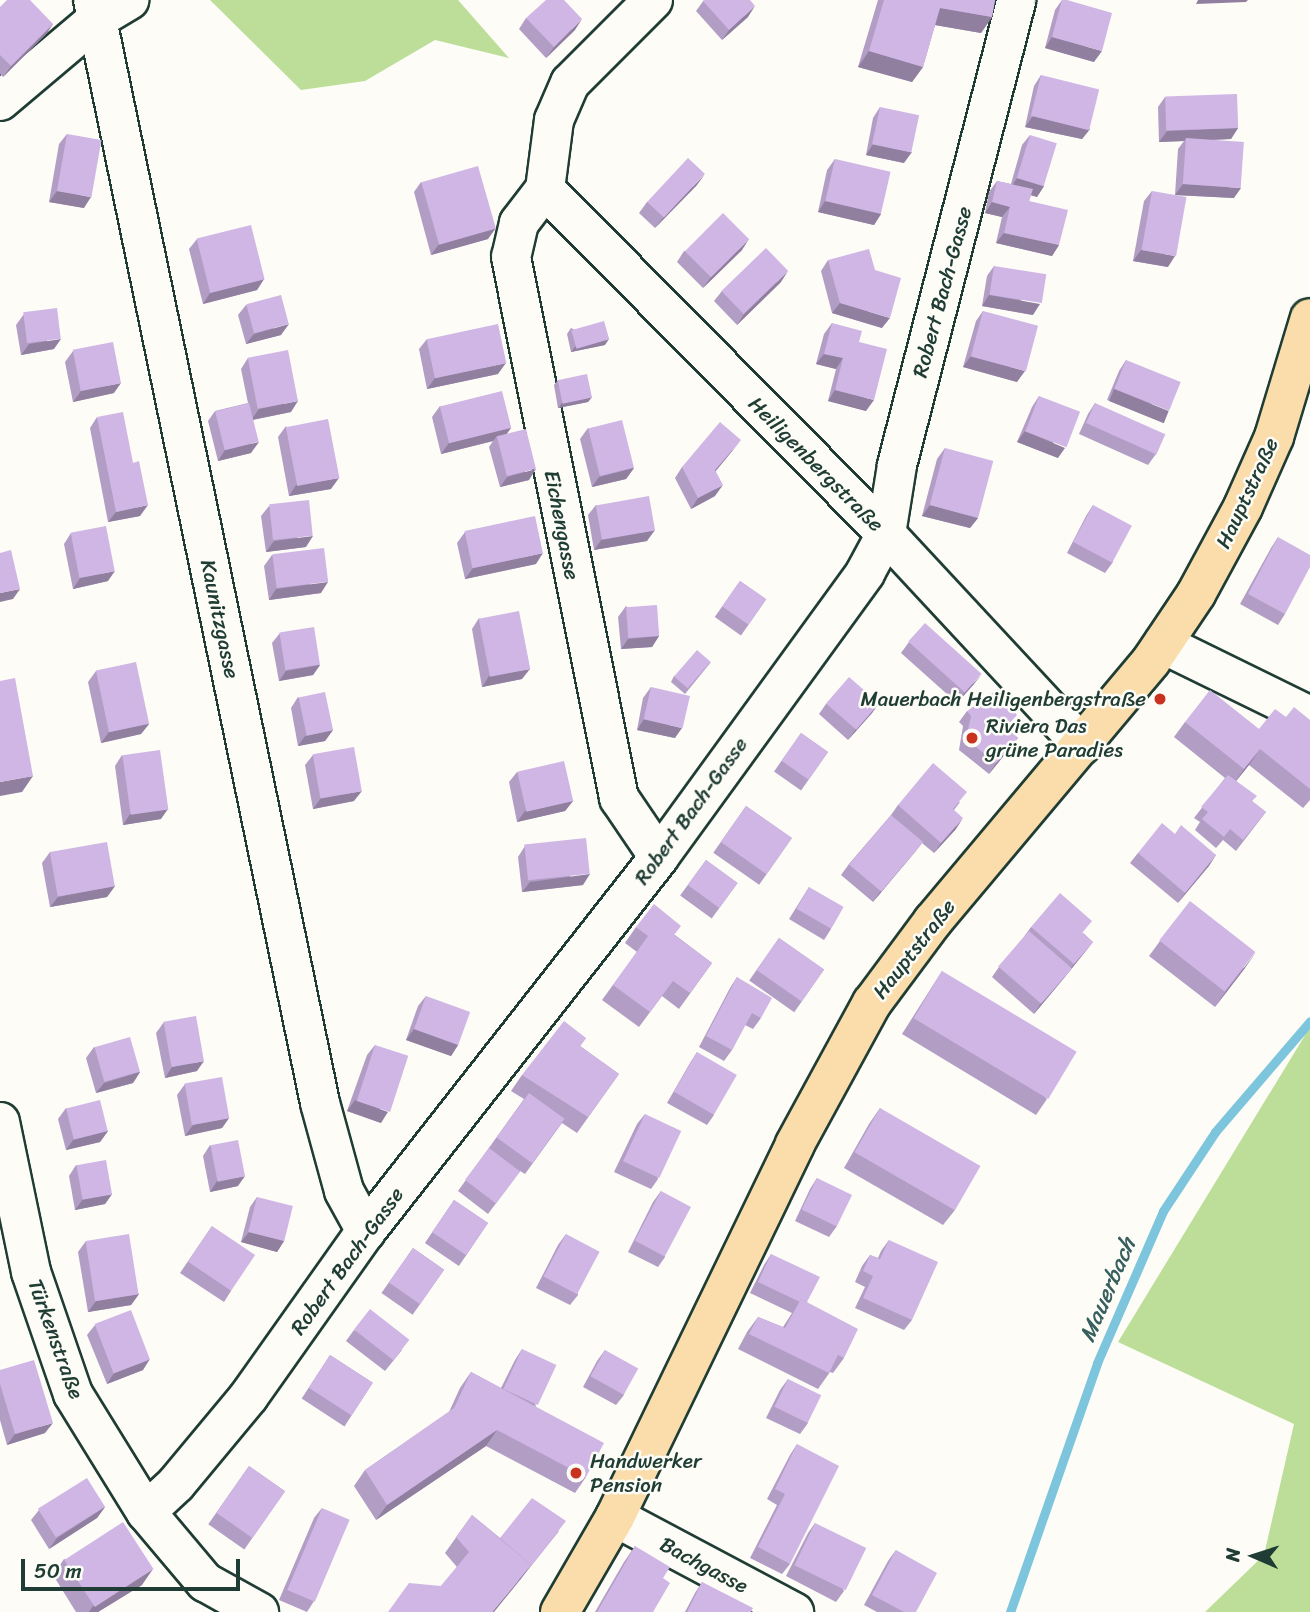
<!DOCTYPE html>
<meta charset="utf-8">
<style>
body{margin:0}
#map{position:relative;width:1310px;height:1612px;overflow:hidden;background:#fdfcf7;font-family:Sriracha,sans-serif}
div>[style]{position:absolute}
.green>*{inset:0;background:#bdde98}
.stream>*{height:9px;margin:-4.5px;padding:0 4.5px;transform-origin:4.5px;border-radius:4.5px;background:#7cc5dd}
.roads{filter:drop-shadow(2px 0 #1f3d34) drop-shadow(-2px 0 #1f3d34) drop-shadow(0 2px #1f3d34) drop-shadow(0 -2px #1f3d34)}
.minor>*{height:38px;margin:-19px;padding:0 19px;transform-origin:19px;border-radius:19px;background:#fdfcf7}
.major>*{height:38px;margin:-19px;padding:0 19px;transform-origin:19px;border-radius:19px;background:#faddab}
.wall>*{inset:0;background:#b29dc5;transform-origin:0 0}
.shaded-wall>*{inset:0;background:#917fa0;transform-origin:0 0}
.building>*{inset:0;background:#cfb6e5;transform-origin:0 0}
.dots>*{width:19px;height:19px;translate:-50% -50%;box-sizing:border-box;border:4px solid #fdfcf7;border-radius:50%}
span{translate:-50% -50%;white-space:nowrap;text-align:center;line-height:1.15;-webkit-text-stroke:5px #fdfcf7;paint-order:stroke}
.street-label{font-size:21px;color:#1f3d34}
.poi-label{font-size:21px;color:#1f3d34}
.right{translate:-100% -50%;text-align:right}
.left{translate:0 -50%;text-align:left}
.water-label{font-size:23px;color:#365f5e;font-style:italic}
.north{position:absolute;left:1219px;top:1521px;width:70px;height:70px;-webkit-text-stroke:5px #fdfcf7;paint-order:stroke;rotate:273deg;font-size:19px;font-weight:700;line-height:28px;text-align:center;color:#1f3d34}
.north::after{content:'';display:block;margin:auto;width:24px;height:32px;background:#1f3d34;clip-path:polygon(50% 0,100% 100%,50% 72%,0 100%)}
.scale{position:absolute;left:21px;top:1559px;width:219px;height:32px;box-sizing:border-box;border:4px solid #1f3d34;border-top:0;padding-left:9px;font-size:21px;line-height:24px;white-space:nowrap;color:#1f3d34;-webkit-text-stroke:5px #fdfcf7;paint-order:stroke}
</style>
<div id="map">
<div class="green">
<div style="clip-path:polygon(210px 0,458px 0,509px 58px,435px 40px,365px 81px,301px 90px)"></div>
<div style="clip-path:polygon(1310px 1027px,1310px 1612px,1205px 1612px,1264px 1555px,1294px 1424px,1118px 1342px)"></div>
</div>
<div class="stream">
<div style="left:1010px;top:1612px;width:264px;rotate:-70.7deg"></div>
<div style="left:1097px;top:1363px;width:166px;rotate:-66.5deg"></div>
<div style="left:1163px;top:1211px;width:95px;rotate:-56.6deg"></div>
<div style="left:1215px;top:1132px;width:146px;rotate:-49.4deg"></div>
</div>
<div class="roads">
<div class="minor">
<div style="left:93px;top:0;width:1126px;rotate:78.37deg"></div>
<div style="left:320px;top:1103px;width:91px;rotate:74.7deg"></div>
<div style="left:344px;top:1191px;width:46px;rotate:61.2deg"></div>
<div style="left:653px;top:0;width:117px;rotate:135deg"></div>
<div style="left:570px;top:83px;width:40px;rotate:113.4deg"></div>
<div style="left:554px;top:120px;width:70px;rotate:97.4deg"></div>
<div style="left:545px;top:189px;width:43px;rotate:127.4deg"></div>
<div style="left:519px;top:223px;width:35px;rotate:103deg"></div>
<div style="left:511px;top:257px;width:552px;rotate:78.71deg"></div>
<div style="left:619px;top:798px;width:71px;rotate:55.9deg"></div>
<div style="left:0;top:101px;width:126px;rotate:-40.2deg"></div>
<div style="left:96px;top:20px;width:39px;rotate:-31deg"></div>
<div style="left:545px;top:189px;width:485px;rotate:45.3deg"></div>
<div style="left:886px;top:534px;width:288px;rotate:47.1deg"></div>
<div style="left:1163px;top:644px;width:164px;rotate:26.1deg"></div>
<div style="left:0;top:1122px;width:153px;rotate:78.3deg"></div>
<div style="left:31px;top:1272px;width:129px;rotate:71deg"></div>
<div style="left:73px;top:1394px;width:139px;rotate:58.3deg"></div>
<div style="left:146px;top:1512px;width:92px;rotate:49.9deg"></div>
<div style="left:205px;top:1582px;width:62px;rotate:29.1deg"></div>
<div style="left:146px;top:1512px;width:41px;rotate:-43deg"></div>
<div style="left:176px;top:1484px;width:114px;rotate:-50.3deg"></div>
<div style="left:249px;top:1396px;width:202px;rotate:-54.7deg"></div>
<div style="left:366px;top:1231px;width:475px;rotate:-51.9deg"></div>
<div style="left:659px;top:857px;width:351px;rotate:-54deg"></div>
<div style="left:865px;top:573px;width:44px;rotate:-61.7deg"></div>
<div style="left:886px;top:534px;width:70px;rotate:-80.9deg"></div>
<div style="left:897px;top:465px;width:480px;rotate:-75.6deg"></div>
<div style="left:615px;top:1517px;width:203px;rotate:28deg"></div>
</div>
<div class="major">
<div style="left:560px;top:1612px;width:110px;rotate:-59.9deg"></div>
<div style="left:615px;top:1517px;width:414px;rotate:-64.2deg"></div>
<div style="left:795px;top:1144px;width:161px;rotate:-61.4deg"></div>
<div style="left:872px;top:1003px;width:102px;rotate:-53.4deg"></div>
<div style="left:933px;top:921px;width:339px;rotate:-50deg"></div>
<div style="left:1151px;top:661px;width:81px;rotate:-56.1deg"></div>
<div style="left:1196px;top:594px;width:99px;rotate:-61.6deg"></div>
<div style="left:1243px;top:507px;width:77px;rotate:-66.1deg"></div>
<div style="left:1274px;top:437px;width:124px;rotate:-73.2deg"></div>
</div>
</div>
<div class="wall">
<div style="clip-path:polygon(704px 0,748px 17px,722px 40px,696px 11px)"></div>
<div style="clip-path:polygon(878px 0,995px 0,992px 17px,981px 33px,935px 25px,923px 67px,912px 82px,858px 67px)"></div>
<div style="clip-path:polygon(1062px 0,1094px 62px,1045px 48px,1055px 10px)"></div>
<div style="clip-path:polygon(0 7px,53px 24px,46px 34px,3px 77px,0 74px)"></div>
<div style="clip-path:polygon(526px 18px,575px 30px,546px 58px,519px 29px)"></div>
<div style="clip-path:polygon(1041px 75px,1090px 129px,1082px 139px,1025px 127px,1034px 86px)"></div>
<div style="clip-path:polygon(1165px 97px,1238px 128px,1231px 139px,1207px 140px,1234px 198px,1175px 195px,1178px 149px,1184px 141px,1159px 142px,1158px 107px)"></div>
<div style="clip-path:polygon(880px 107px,904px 163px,866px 155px,873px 118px)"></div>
<div style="clip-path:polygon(67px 134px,84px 208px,49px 202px,59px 144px)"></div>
<div style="clip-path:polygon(1030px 135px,1044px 186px,1037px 197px,1031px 195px,1029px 201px,1059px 245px,1052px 256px,996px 243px,1002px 217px,985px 213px,989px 192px,997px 181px,1011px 184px,1022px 145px)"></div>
<div style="clip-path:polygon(835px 159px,881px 214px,874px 225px,818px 212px,827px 170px)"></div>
<div style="clip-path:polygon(421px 182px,488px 239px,431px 255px,414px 192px)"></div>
<div style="clip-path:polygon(697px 185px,655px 228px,639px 213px,647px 202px)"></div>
<div style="clip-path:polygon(1152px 191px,1168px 267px,1133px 261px,1144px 201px)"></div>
<div style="clip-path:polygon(197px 239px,264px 279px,257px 290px,203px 304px,189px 249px)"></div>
<div style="clip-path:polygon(742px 250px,703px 288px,677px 262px,684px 251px)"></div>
<div style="clip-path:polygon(828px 260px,882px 328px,832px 313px,821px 271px)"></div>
<div style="clip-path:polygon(994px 266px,1033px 315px,982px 306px,987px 276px)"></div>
<div style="clip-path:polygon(781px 282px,737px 325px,714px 301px,722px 291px)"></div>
<div style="clip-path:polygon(246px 305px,281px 335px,246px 344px,238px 315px)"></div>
<div style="clip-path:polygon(983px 311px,1017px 382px,963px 367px,976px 321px)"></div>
<div style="clip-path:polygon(24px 314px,54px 349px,21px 355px,16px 325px)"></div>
<div style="clip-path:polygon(832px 323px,859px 342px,866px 411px,828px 401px,836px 369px,816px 364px,824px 334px)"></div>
<div style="clip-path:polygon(571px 328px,605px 345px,571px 352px,567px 334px)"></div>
<div style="clip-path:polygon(427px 339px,498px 374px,427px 389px,419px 349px)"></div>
<div style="clip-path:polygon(73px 351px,114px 393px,73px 402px,65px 362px)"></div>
<div style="clip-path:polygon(248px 358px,291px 412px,253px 420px,251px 453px,218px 461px,208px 421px,215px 411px,248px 403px,241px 369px)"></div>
<div style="clip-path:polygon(1126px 360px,1162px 422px,1107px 400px,1119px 371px)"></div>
<div style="clip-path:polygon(558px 380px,592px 397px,588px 402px,558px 408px,554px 385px)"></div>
<div style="clip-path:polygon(1039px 396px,1058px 458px,1017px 442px,1032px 407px)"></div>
<div style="clip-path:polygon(1095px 403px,1156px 454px,1148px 465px,1079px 434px,1088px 414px)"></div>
<div style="clip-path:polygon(440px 406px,511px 428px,507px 433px,529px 480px,500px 487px,489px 447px,493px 441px,441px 454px,432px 417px)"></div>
<div style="clip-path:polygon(97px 417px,140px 516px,108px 522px,90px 428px)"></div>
<div style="clip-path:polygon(286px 426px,331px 489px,289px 496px,278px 437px)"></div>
<div style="clip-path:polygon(588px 428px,634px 468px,626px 479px,592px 487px,580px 439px)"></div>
<div style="clip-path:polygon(945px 448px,978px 518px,970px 528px,922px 516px,937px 459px)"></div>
<div style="clip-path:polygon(733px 450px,716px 471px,715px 496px,691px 509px,675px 478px,682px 467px)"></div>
<div style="clip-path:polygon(596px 505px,647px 541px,594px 550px,588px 515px)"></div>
<div style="clip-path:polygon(1093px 505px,1113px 562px,1105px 573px,1067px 553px,1086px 516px)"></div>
<div style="clip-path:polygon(269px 506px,306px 547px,266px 552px,261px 516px)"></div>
<div style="clip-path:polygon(465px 532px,536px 564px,465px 579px,457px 543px)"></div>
<div style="clip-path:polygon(71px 533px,108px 581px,73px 589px,64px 544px)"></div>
<div style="clip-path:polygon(1278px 537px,1285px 614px,1278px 625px,1240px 604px,1271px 548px)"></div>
<div style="clip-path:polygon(272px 555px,321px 593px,269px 600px,264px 566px)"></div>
<div style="left:740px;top:581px;width:32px;height:44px;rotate:35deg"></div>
<div style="clip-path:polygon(626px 606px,659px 636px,652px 647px,621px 649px,618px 617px)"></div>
<div style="clip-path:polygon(479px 618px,522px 679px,482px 687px,472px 629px)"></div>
<div style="clip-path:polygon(280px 633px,320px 665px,313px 675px,279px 681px,272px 643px)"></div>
<div style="clip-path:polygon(909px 642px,974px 684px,957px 703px,901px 653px)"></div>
<div style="clip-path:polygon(711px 662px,685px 694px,671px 682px,674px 676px)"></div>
<div style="clip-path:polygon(96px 671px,149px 724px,141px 734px,101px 743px,88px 682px)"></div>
<div style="clip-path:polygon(651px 687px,675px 738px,637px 730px,643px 698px)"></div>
<div style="clip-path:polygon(298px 697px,333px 730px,325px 741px,298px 746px,291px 708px)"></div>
<div style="clip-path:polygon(879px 703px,872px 713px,848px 740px,819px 714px,826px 704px)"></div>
<div style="clip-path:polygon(967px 711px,1007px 728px,1018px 738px,1010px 748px,989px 774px,959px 750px,963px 726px,959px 722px)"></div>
<div style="clip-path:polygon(1286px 717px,1310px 720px,1310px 800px,1303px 808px,1249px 765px,1236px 781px,1253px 802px,1266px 812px,1236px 851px,1223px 840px,1216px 848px,1195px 830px,1200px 822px,1194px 818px,1225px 778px,1174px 737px,1185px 722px,1259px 729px)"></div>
<div style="left:801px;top:733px;width:33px;height:47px;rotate:35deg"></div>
<div style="clip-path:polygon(122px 755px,161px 819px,123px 825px,115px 766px)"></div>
<div style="clip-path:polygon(313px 755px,354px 801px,313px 809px,305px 765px)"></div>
<div style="clip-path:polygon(517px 772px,573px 801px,565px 811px,517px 822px,509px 782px)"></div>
<div style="clip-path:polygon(960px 802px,954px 810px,956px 829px,934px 853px,922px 843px,873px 902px,841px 875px,849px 864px,891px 815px,898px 805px)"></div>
<div style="left:746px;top:806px;width:56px;height:57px;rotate:35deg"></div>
<div style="clip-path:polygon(1175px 834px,1216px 855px,1178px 903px,1130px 863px,1138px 853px)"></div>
<div style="clip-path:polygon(525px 846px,583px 885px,522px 892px,518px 857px)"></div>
<div style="clip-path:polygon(50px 852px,115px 886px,107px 897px,50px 907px,42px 863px)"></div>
<div style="left:706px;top:860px;width:39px;height:44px;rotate:36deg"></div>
<div style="clip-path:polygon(809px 887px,831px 929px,824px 940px,789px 919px)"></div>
<div style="clip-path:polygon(636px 927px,675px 935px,712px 963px,679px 1009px,662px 996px,639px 1027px,602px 1000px,637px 952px,625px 943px)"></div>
<div style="clip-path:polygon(1031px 927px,1083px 933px,1093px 942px,1064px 978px,1034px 1014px,992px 977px,999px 967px,1023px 938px)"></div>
<div style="left:779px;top:938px;width:55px;height:52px;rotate:35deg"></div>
<div style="clip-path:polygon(1160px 941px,1245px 968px,1215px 1007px,1149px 956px)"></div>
<div style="clip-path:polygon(942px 971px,1047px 1099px,1036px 1115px,902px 1034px)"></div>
<div style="clip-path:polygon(737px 977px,761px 1018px,753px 1029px,745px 1025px,732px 1050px,724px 1061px,699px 1047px,730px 988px)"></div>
<div style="clip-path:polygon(426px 996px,458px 1045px,451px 1056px,406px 1040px,418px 1006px)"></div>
<div style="clip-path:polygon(164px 1022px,197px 1071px,165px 1078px,156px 1033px)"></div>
<div style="clip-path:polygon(586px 1038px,580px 1046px,619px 1074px,577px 1133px,562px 1123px,525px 1174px,520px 1171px,488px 1214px,458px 1191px,524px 1099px,511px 1091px,522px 1075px)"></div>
<div style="clip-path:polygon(375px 1045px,381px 1123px,347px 1111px,367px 1055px)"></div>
<div style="clip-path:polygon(94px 1047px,140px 1072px,133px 1083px,96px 1093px,86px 1058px)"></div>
<div style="clip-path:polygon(697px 1052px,714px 1115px,707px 1125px,667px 1103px,690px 1063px)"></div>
<div style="clip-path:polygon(185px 1084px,229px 1118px,222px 1128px,185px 1136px,177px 1095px)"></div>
<div style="clip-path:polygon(66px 1108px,108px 1131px,100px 1142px,66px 1150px,58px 1119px)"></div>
<div style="clip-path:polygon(880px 1108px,955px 1210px,943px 1225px,844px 1168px,869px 1124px)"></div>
<div style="clip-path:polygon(645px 1114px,658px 1179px,651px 1189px,614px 1172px,637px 1124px)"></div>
<div style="clip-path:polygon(210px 1145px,238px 1186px,210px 1192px,203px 1156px)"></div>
<div style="clip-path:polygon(76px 1165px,112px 1194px,105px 1204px,75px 1210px,69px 1176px)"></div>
<div style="clip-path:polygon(817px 1178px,837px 1226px,829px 1237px,795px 1221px,810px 1189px)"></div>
<div style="clip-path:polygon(661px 1191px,665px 1257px,658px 1267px,628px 1252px,653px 1202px)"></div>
<div style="clip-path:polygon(257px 1197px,284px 1241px,277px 1252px,241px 1242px,250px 1207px)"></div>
<div style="left:454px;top:1200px;width:41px;height:52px;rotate:34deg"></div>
<div style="clip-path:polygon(212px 1226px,231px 1291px,224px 1302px,180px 1273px)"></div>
<div style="clip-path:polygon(566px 1234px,578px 1295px,570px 1305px,536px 1288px,558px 1245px)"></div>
<div style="clip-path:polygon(889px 1240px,912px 1320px,904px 1330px,855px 1308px,865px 1287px,855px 1282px,862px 1266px,870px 1255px,878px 1258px,881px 1251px)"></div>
<div style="clip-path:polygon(86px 1241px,139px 1294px,131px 1305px,88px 1312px,78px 1252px)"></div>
<div style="left:413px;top:1248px;width:38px;height:55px;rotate:35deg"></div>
<div style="clip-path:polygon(771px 1254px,807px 1302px,844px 1358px,833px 1373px,830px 1372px,818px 1389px,738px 1349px,747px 1332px,758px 1317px,783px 1327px,792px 1313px,750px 1293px,764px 1265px)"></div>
<div style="clip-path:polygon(95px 1325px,143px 1370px,107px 1384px,87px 1335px)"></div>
<div style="clip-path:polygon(354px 1330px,402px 1350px,385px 1371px,346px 1341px)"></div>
<div style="clip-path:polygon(522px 1349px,536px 1407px,586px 1477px,575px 1493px,486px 1446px,376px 1520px,354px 1486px,365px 1470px,449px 1412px,460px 1388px,471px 1372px,501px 1388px,515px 1360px)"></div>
<div style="clip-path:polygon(605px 1350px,624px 1395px,616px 1405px,583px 1387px,597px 1361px)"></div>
<div style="left:330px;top:1355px;width:51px;height:52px;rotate:33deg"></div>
<div style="clip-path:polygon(0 1370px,45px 1433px,7px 1445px,0 1420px)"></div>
<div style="clip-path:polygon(788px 1379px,808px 1423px,800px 1434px,766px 1418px,780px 1390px)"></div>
<div style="clip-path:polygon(797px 1444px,790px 1564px,782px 1574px,750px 1558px,777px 1505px,767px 1499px,790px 1455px)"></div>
<div style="left:249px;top:1466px;width:44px;height:71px;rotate:35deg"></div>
<div style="clip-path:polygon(105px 1507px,97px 1518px,49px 1549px,31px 1520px,39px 1510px)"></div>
<div style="clip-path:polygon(322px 1508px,314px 1601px,307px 1612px,279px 1600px,314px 1518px)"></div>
<div style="clip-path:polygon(472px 1515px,500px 1538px,559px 1531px,520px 1580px,441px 1586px,457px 1567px,445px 1553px)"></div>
<div style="clip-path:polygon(815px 1523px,844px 1591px,836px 1602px,786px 1576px,808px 1533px)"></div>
<div style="clip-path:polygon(635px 1546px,663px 1578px,653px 1612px,595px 1612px,624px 1562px)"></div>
<div style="clip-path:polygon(896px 1550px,916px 1612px,877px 1612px,864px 1605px,888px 1561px)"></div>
<div style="clip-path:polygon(64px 1559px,142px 1585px,98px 1612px,76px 1612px,53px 1575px)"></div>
<div style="clip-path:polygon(702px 1582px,751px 1612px,685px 1612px,695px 1593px)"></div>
</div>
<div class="shaded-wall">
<div style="clip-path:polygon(1198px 0,1248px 0,1246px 2px,1196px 4px)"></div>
<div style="clip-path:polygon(755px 6px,748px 17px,722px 40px,729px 30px)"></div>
<div style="clip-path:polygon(940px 8px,992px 17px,981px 33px,929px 24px)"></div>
<div style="clip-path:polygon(582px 19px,575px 30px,546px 58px,554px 47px)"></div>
<div style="clip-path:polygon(53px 24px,46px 34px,3px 77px,11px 66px)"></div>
<div style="clip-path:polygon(1052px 37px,1102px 51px,1094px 62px,1045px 48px)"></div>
<div style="clip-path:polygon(869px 51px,923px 67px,912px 82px,858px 67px)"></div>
<div style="clip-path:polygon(1033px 116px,1090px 129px,1082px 139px,1025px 127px)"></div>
<div style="clip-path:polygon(1238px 128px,1231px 139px,1186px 141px,1186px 138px,1184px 141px,1159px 142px,1167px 131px)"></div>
<div style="clip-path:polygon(873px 144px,912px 152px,904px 163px,866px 155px)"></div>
<div style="clip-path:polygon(705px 174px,697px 185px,655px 228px,663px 218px)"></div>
<div style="clip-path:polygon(1017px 178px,1044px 186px,1037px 197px,1010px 189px)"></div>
<div style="clip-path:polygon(1183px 184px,1241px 188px,1234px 198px,1175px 195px)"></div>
<div style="clip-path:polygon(57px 191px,91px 197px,84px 208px,49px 202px)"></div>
<div style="clip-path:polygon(825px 201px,881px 214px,874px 225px,818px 212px)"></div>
<div style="clip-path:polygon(992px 202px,1010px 207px,1002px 217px,985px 213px)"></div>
<div style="clip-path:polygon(496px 228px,488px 239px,431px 255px,439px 244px)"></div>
<div style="clip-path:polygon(1004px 233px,1059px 245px,1052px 256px,996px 243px)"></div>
<div style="clip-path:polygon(749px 239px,742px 250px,703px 288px,711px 277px)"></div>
<div style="clip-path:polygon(1141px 250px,1175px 256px,1168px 267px,1133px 261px)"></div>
<div style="clip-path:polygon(788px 271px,781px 282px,737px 325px,744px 314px)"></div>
<div style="clip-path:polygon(264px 279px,257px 290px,203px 304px,210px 293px)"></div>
<div style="clip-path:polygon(989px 295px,1040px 304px,1033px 315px,982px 306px)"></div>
<div style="clip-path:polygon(840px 303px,890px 318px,882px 328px,832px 313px)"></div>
<div style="clip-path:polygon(289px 324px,281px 335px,246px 344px,254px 334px)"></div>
<div style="clip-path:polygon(61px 339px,54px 349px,21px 355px,29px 344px)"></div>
<div style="clip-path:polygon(609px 339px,605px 345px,571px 352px,575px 347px)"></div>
<div style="clip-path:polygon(824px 354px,843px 358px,836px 369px,816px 364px)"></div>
<div style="clip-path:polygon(971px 356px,1025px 371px,1017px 382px,963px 367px)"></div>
<div style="clip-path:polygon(506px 363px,498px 374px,427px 389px,435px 378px)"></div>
<div style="clip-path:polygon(121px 383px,114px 393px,73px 402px,81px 391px)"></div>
<div style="left:1114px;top:389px;width:59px;height:13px;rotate:22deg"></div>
<div style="clip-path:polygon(835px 390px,874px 400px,866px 411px,828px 401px)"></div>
<div style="clip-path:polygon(592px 397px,588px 402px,558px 408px,562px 403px)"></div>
<div style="clip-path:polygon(298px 401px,291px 412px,251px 420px,259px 409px)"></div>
<div style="clip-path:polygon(511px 428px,503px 439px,497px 436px,493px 441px,441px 454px,449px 443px)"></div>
<div style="clip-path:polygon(1025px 431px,1065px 448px,1058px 458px,1017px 442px)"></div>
<div style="clip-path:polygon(741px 440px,733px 450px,707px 481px,715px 470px)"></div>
<div style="clip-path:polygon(259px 442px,251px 453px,218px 461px,225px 450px)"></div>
<div style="clip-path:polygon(634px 468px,626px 479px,592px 487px,599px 477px)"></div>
<div style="clip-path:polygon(536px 469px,529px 480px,500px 487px,507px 477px)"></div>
<div style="clip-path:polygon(339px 478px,331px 489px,289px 496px,296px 485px)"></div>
<div style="clip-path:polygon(723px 485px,715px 496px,691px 509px,698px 498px)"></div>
<div style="clip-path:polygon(148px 505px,140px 516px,108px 522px,116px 512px)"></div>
<div style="clip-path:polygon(930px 505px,978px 518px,970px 528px,922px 516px)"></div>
<div style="clip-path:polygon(655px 530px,647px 541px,594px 550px,602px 539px)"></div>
<div style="clip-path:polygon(313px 536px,306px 547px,266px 552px,274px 541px)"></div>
<div style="clip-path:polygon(543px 553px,536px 564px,465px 579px,473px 568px)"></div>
<div style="clip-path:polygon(115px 571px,108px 581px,73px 589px,80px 578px)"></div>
<div style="clip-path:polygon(328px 582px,321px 593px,269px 600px,276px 589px)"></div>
<div style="clip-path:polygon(20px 589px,13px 599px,0 602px,0 593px)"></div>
<div style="clip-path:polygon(659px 636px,652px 647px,621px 649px,628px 639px)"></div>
<div style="clip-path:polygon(320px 665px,313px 675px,279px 681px,286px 671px)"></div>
<div style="clip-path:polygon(530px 669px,522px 679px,482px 687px,489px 676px)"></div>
<div style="clip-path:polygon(982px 674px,974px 684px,957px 703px,965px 692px)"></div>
<div style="clip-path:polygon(879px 703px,872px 713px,848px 740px,856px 729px)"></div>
<div style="clip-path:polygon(644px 719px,682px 728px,675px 738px,637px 730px)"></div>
<div style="clip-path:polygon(149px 724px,141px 734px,101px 743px,109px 732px)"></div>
<div style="clip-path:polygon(333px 730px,325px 741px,298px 746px,305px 736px)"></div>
<div style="clip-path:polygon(1018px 738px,1010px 748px,989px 774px,996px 763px)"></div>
<div style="clip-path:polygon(1260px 749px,1249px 765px,1233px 785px,1244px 769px)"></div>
<div style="clip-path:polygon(33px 776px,22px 792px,0 796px,0 782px)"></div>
<div style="clip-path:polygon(362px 791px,354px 801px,313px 809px,321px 798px)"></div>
<div style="clip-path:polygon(573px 801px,565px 811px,517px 822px,525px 811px)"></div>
<div style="clip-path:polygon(168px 809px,161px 819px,123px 825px,130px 814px)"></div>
<div style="clip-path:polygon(963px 818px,956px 829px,934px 853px,941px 843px)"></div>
<div style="clip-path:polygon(923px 842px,915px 852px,873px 902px,880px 892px)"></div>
<div style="clip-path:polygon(1216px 855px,1209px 866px,1178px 903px,1185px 893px)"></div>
<div style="clip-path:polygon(590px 874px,583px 885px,522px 892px,530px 882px)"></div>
<div style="clip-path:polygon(115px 886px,107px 897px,50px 907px,58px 897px)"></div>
<div style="clip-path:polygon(1093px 942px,1064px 978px,1034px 1014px,1041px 1003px)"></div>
<div style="clip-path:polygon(1256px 952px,1245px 968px,1215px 1007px,1226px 991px)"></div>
<div style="clip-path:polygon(414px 1029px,458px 1045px,451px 1056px,406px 1040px)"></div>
<div style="clip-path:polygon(204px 1061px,197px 1071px,165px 1078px,172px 1067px)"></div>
<div style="clip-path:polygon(140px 1072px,133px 1083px,96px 1093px,104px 1083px)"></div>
<div style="clip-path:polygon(355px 1100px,388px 1112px,381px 1123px,347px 1111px)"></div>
<div style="clip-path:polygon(229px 1118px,222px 1128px,185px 1136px,193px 1125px)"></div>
<div style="clip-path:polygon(108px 1131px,100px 1142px,66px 1150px,73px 1140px)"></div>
<div style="clip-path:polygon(245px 1176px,238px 1186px,210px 1192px,217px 1181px)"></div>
<div style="clip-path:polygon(112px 1194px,105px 1204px,75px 1210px,83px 1199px)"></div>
<div style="clip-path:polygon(249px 1232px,284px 1241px,277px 1252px,241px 1242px)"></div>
<div style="clip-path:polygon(139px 1294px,131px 1305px,88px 1312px,96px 1301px)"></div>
<div style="clip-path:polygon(150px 1359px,143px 1370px,107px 1384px,114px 1373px)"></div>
<div style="clip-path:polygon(53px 1423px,45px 1433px,7px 1445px,15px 1434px)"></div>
<div style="clip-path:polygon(497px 1430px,486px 1446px,376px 1520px,387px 1505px)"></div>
<div style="clip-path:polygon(105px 1507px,97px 1518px,49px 1549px,57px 1538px)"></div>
<div style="clip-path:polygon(531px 1565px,520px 1580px,494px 1612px,492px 1612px)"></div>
<div style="clip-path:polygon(153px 1569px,142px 1585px,98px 1612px,89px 1612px,93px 1606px)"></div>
</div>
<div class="building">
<div style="clip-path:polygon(7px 0,30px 0,53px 24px,11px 66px,0 55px,0 7px)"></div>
<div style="clip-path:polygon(546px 0,564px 0,582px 19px,554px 47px,526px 18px)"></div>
<div style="clip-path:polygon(704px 0,750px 0,755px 6px,729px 30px,703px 1px)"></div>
<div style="clip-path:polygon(884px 0,995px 0,992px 17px,940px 8px,923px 67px,869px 51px)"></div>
<div style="clip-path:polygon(1062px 0,1067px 0,1112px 13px,1102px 51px,1052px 37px)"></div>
<div style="left:1041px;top:75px;width:60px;height:42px;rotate:14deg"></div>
<div style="left:1237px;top:94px;width:34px;height:72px;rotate:88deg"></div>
<div style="left:880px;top:107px;width:40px;height:38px;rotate:12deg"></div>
<div style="left:67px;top:134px;width:35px;height:58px;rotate:10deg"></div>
<div style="left:1030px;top:135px;width:28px;height:45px;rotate:17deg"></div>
<div style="left:1186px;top:138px;width:58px;height:46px;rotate:4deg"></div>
<div style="left:688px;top:158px;width:23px;height:60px;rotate:43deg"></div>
<div style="left:835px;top:159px;width:57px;height:43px;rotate:13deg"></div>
<div style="left:478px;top:166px;width:65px;height:59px;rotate:74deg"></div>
<div style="clip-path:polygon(997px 181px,1033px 189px,1029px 201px,1068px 210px,1059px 245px,1004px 233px,1010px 207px,992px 202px)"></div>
<div style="left:1152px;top:191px;width:35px;height:60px;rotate:10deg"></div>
<div style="left:723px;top:213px;width:37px;height:54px;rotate:45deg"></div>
<div style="left:251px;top:225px;width:56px;height:56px;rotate:76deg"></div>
<div style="left:766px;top:248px;width:32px;height:62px;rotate:46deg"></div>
<div style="clip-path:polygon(869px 249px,875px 270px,901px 278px,890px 318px,840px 303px,828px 260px)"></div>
<div style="left:994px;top:266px;width:53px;height:29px;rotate:9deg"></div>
<div style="left:281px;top:295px;width:30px;height:36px;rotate:75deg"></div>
<div style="left:57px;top:308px;width:31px;height:34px;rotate:83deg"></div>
<div style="left:983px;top:311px;width:57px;height:47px;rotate:15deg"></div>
<div style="left:604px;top:321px;width:19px;height:34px;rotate:74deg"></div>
<div style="clip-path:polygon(832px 323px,862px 331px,859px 342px,887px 349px,874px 400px,835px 390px,843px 358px,824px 354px)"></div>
<div style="left:498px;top:324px;width:40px;height:73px;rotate:78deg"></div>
<div style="left:113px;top:342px;width:42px;height:41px;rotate:79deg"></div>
<div style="left:288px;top:350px;width:52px;height:41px;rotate:79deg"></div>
<div style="left:1126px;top:360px;width:59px;height:31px;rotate:22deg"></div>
<div style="left:587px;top:374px;width:24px;height:30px;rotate:78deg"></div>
<div style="left:502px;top:391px;width:38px;height:64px;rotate:76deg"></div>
<div style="left:1039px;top:396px;width:44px;height:38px;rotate:21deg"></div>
<div style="left:249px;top:403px;width:40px;height:35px;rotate:76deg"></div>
<div style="left:1095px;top:403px;width:77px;height:22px;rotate:24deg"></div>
<div style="clip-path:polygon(123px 412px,133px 463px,139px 461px,148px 505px,116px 512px,97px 417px)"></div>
<div style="left:328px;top:419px;width:60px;height:43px;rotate:79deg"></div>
<div style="left:622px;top:420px;width:49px;height:35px;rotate:76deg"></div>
<div style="clip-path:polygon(720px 422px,741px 440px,715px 470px,723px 485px,698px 498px,682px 467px)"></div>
<div style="left:526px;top:429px;width:41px;height:30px;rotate:76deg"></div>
<div style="left:945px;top:448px;width:50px;height:59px;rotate:15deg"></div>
<div style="left:649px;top:496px;width:35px;height:54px;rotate:80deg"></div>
<div style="left:309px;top:500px;width:36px;height:40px;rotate:84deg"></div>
<div style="left:1093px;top:505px;width:44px;height:42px;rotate:28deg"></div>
<div style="left:535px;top:516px;width:38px;height:72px;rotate:78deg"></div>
<div style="left:106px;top:526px;width:46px;height:36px;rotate:79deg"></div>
<div style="clip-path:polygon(1278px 537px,1310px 555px,1310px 567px,1285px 614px,1248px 594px)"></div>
<div style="left:324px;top:548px;width:34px;height:52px;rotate:83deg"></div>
<div style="clip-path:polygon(11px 550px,20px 589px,0 593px,0 553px)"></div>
<div style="left:740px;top:581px;width:32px;height:31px;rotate:35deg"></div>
<div style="left:657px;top:605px;width:31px;height:31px;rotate:86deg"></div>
<div style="left:519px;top:611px;width:59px;height:41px;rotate:79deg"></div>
<div style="left:925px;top:623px;width:76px;height:25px;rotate:42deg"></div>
<div style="left:314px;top:627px;width:38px;height:35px;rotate:81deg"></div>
<div style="left:697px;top:650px;width:18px;height:35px;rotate:41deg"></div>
<div style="left:136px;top:662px;width:63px;height:41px;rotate:78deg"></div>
<div style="left:849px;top:677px;width:40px;height:35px;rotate:41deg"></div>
<div style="clip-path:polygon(15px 678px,33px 776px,0 782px,0 681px)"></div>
<div style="left:651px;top:687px;width:40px;height:33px;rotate:13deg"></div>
<div style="clip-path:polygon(998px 689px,1017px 715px,1006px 727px,1018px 738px,996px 763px,966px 739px,971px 716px,967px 711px)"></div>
<div style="clip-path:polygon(1210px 690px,1259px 729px,1275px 709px,1286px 717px,1294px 707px,1310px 720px,1310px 789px,1260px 749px,1244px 769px,1185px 722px)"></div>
<div style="left:325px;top:692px;width:39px;height:27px;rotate:78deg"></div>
<div style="left:801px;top:733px;width:33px;height:34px;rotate:35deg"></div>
<div style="left:354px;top:747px;width:45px;height:42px;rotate:80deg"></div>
<div style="left:160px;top:750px;width:60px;height:38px;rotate:82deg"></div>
<div style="left:564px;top:761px;width:41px;height:48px;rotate:77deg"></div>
<div style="clip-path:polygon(933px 763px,967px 792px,953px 809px,963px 818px,941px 843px,898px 805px)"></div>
<div style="clip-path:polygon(1228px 775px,1257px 796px,1252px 801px,1266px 812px,1243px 840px,1230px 829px,1224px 837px,1202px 819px,1208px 812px,1201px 807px)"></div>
<div style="left:746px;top:806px;width:56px;height:44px;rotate:35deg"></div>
<div style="left:891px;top:815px;width:42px;height:65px;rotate:40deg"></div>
<div style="clip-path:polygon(1162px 823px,1175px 834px,1181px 825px,1216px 855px,1185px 893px,1138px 853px)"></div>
<div style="left:586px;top:838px;width:36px;height:62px;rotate:84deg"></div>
<div style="left:107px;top:842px;width:45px;height:58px;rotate:80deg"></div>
<div style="left:706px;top:860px;width:39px;height:31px;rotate:36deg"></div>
<div style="left:809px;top:887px;width:40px;height:25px;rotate:30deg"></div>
<div style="clip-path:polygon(1060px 893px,1092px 921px,1082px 933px,1093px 942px,1074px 964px,1031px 927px)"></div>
<div style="left:1190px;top:901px;width:83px;height:50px;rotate:38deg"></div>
<div style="clip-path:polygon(654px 904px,681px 926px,674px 935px,712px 963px,690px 993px,673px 981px,650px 1012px,613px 985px,648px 936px,636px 927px)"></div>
<div style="left:1029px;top:931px;width:57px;height:47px;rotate:41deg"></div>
<div style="left:779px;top:938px;width:55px;height:39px;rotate:35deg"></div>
<div style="left:942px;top:971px;width:157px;height:55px;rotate:31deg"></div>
<div style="clip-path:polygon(737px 977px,772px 998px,761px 1018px,752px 1013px,732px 1050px,706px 1036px)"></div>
<div style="left:426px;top:996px;width:47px;height:35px;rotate:20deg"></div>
<div style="left:196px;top:1016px;width:46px;height:33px;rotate:80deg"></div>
<div style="clip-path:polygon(564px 1021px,586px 1038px,580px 1046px,619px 1074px,588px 1117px,522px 1075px)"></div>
<div style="left:130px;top:1037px;width:36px;height:37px;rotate:74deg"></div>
<div style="left:375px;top:1045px;width:35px;height:59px;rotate:18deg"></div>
<div style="left:697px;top:1052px;width:46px;height:46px;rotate:30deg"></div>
<div style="left:222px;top:1077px;width:42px;height:38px;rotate:80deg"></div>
<div style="left:529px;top:1093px;width:44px;height:55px;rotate:36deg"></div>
<div style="left:100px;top:1100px;width:32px;height:35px;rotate:76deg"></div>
<div style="left:880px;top:1108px;width:116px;height:51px;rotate:30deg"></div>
<div style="left:645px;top:1114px;width:40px;height:52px;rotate:25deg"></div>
<div style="left:238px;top:1140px;width:37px;height:28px;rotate:79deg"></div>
<div style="left:489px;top:1148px;width:39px;height:40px;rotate:37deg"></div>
<div style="left:106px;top:1160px;width:35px;height:30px;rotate:80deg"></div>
<div style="left:817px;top:1178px;width:39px;height:35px;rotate:26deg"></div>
<div style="left:661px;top:1191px;width:34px;height:56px;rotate:28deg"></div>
<div style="left:257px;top:1197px;width:37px;height:36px;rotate:14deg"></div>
<div style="left:454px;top:1200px;width:41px;height:39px;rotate:34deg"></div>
<div style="left:212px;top:1226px;width:52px;height:43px;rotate:34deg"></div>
<div style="left:129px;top:1234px;width:61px;height:44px;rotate:81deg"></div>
<div style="left:566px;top:1234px;width:38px;height:48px;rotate:28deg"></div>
<div style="clip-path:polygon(889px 1240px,938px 1262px,912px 1320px,863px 1298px,873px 1276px,863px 1271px,870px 1255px,880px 1259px)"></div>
<div style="left:413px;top:1248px;width:38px;height:42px;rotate:35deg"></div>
<div style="clip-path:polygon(771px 1254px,820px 1277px,807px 1302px,801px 1299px,800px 1302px,758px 1282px)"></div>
<div style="clip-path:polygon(801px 1299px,858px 1329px,844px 1358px,838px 1355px,829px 1373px,749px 1334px,758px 1317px,785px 1328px)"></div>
<div style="left:370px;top:1309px;width:50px;height:26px;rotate:38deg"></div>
<div style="left:131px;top:1310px;width:53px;height:39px;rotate:69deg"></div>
<div style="left:522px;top:1349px;width:38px;height:44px;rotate:25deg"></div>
<div style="left:605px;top:1350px;width:38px;height:30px;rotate:29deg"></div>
<div style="left:330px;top:1355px;width:51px;height:39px;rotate:33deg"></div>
<div style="clip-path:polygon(34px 1360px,53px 1423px,15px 1434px,0 1384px,0 1370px)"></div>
<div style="clip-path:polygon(471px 1372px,604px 1443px,586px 1477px,497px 1430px,387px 1505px,365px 1470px,454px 1408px)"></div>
<div style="left:788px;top:1379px;width:37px;height:31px;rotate:26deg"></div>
<div style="clip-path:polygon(797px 1444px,839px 1466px,790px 1564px,758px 1547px,785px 1494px,775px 1489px)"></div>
<div style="left:249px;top:1466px;width:44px;height:57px;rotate:35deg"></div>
<div style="left:87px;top:1478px;width:34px;height:58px;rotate:58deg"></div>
<div style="clip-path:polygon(532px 1498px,566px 1521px,528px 1570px,531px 1565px,500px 1538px)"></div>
<div style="left:322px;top:1508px;width:30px;height:89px;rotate:23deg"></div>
<div style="clip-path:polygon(472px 1515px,531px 1565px,492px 1612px,388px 1612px,409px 1583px,441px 1586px,469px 1552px,456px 1537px)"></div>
<div style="left:123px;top:1522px;width:56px;height:70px;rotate:57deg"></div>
<div style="left:815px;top:1523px;width:57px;height:47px;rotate:26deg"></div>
<div style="clip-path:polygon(635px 1546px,670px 1567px,663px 1578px,670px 1583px,653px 1612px,597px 1612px)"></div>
<div style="clip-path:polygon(896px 1550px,937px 1573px,916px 1612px,904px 1612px,872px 1595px)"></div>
<div style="clip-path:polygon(702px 1582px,753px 1608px,751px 1612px,687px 1612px)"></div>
</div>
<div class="dots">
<div style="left:1160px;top:699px;background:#c8321e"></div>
<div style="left:972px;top:738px;background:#c8321e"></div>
<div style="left:576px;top:1473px;background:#c8321e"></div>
</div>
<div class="street-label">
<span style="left:942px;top:292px;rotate:-75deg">Robert Bach-Gasse</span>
<span style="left:816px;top:464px;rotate:45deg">Heiligenbergstraße</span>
<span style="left:1247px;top:493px;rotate:-65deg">Hauptstraße</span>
<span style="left:562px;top:525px;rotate:79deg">Eichengasse</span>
<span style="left:220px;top:619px;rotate:78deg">Kaunitzgasse</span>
<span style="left:691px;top:811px;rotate:-54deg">Robert Bach-Gasse</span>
<span style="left:914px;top:949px;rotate:-52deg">Hauptstraße</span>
<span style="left:347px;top:1261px;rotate:-54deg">Robert Bach-Gasse</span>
<span style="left:56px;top:1339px;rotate:70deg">Türkenstraße</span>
<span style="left:704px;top:1565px;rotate:28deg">Bachgasse</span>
</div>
<div class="poi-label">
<span class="right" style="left:1146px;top:699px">Mauerbach Heiligenbergstraße</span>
<span class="left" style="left:986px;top:738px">Riviera Das<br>grüne Paradies</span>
<span class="left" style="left:590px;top:1473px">Handwerker<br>Pension</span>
</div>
<div class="water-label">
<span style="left:1108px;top:1290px;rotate:-67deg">Mauerbach</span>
</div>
<div class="north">N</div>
<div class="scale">50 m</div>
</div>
